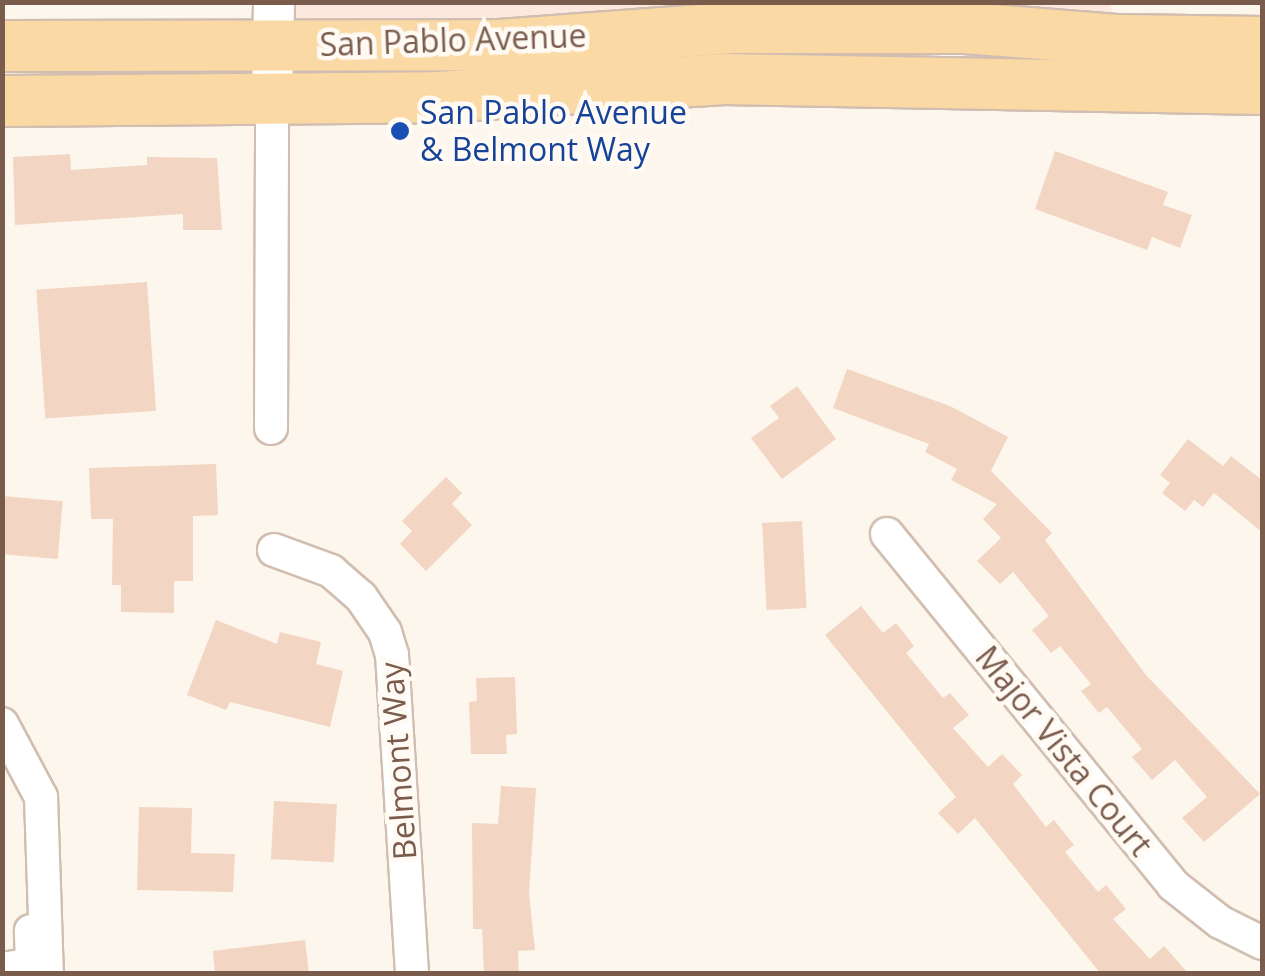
<!DOCTYPE html>
<style>
body{margin:0}
#map{position:relative;width:1265px;height:976px;overflow:hidden;background:#fdf6ec;font-family:"Open Sans",sans-serif}
div>[style]{position:absolute}
.commercial>*{inset:0;background:#fde8e0}
.building>*{inset:0;background:#f3d5c3;transform-origin:0 0}
.roads{filter:drop-shadow(2px 0 #d1beb0) drop-shadow(-2px 0 #d1beb0) drop-shadow(0 2px #d1beb0) drop-shadow(0 -2px #d1beb0)}
.minor>*{height:32px;margin:-16px;padding:0 16px;transform-origin:16px;border-radius:16px;background:#fff}
.tertiary>*{height:40px;margin:-20px;padding:0 20px;transform-origin:20px;border-radius:20px;background:#fff}
.primary>*{height:50px;margin:-25px;padding:0 25px;transform-origin:25px;border-radius:25px;background:#fbd9a5}
.dots>*{width:28px;height:28px;translate:-50% -50%;box-sizing:border-box;border:5px solid #fffaf3;border-radius:50%}
span{translate:-50% -50%;white-space:nowrap;text-align:center;line-height:1.15;-webkit-text-stroke:9px #fffaf3;paint-order:stroke}
.street-label{font-size:32px;color:#7a5c4d}
.transit-label{font-size:32px;color:#164399}
.left{translate:0 -50%;text-align:left}
.frame{position:absolute;inset:0;border:5px solid #7a5c4d;pointer-events:none}
</style>
<div id="map">
<div class="commercial">
<div style="clip-path:polygon(1111px 2px,1112px 28px,288px 21px,287px 3px)"></div>
</div>
<div class="building">
<div style="clip-path:polygon(1055px 151px,1168px 192px,1163px 205px,1192px 215px,1180px 248px,1152px 237px,1147px 250px,1035px 209px)"></div>
<div style="clip-path:polygon(70px 154px,71px 170px,147px 165px,147px 157px,217px 158px,222px 230px,183px 230px,183px 214px,15px 225px,13px 157px)"></div>
<div style="left:147px;top:282px;width:129px;height:111px;rotate:86deg"></div>
<div style="clip-path:polygon(847px 369px,950px 406px,1008px 437px,991px 471px,1052px 533px,1045px 540px,1146px 675px,1260px 794px,1204px 842px,1182px 818px,1207px 797px,1175px 760px,1152px 780px,1132px 757px,1142px 749px,1107px 707px,1099px 713px,1081px 691px,1091px 684px,1060px 646px,1051px 653px,1032px 630px,1049px 616px,1013px 572px,1000px 584px,977px 561px,1001px 538px,983px 519px,997px 504px,951px 480px,957px 469px,925px 452px,929px 444px,833px 408px)"></div>
<div style="clip-path:polygon(797px 386px,836px 439px,782px 479px,751px 438px,779px 418px,770px 406px)"></div>
<div style="clip-path:polygon(1188px 439px,1223px 466px,1231px 456px,1262px 480px,1262px 532px,1214px 493px,1203px 507px,1194px 500px,1185px 511px,1162px 493px,1170px 483px,1160px 475px)"></div>
<div style="clip-path:polygon(216px 464px,218px 515px,193px 516px,193px 581px,174px 581px,174px 613px,121px 612px,121px 585px,112px 585px,113px 519px,91px 519px,89px 468px)"></div>
<div style="clip-path:polygon(446px 477px,462px 493px,452px 504px,472px 525px,426px 571px,400px 544px,412px 531px,402px 521px)"></div>
<div style="left:2px;top:496px;width:61px;height:58px;rotate:5deg"></div>
<div style="left:802px;top:521px;width:87px;height:40px;rotate:87deg"></div>
<div style="clip-path:polygon(861px 606px,883px 633px,896px 623px,914px 646px,906px 653px,943px 698px,950px 693px,969px 715px,953px 728px,988px 767px,1002px 754px,1022px 775px,1013px 784px,1046px 827px,1054px 820px,1074px 845px,1065px 852px,1098px 892px,1106px 885px,1126px 909px,1113px 919px,1150px 959px,1164px 946px,1189px 974px,1101px 974px,975px 818px,958px 834px,938px 813px,956px 797px,825px 635px)"></div>
<div style="clip-path:polygon(216px 620px,277px 644px,280px 632px,321px 642px,316px 664px,343px 671px,330px 727px,230px 702px,226px 710px,187px 695px)"></div>
<div style="clip-path:polygon(515px 677px,517px 734px,506px 735px,507px 754px,471px 754px,469px 702px,477px 701px,476px 678px)"></div>
<div style="clip-path:polygon(501px 786px,536px 788px,529px 893px,535px 950px,518px 951px,519px 974px,484px 974px,482px 929px,473px 929px,472px 823px,498px 824px)"></div>
<div style="left:274px;top:801px;width:63px;height:58px;rotate:3deg"></div>
<div style="clip-path:polygon(139px 807px,192px 808px,191px 853px,235px 854px,233px 892px,137px 890px)"></div>
<div style="clip-path:polygon(305px 940px,309px 974px,215px 974px,213px 951px)"></div>
</div>
<div class="roads">
<div class="minor">
<div style="left:271px;top:428px;width:328px;rotate:-89.8deg"></div>
<div style="left:887px;top:534px;width:453px;rotate:50.8deg"></div>
<div style="left:1173px;top:885px;width:60px;rotate:38.2deg"></div>
<div style="left:1220px;top:922px;width:47px;rotate:26.6deg"></div>
<div style="left:274px;top:550px;width:61px;rotate:20.2deg"></div>
<div style="left:331px;top:571px;width:40px;rotate:41deg"></div>
<div style="left:361px;top:597px;width:42px;rotate:55.6deg"></div>
<div style="left:385px;top:632px;width:24px;rotate:73deg"></div>
<div style="left:392px;top:655px;width:320px;rotate:86.4deg"></div>
<div style="left:2px;top:724px;width:83px;rotate:61.9deg"></div>
<div style="left:41px;top:797px;width:177px;rotate:88.1deg"></div>
<div style="left:2px;top:969px;width:30px;rotate:-9deg"></div>
<div style="left:32px;top:964px;width:33px;rotate:-92deg"></div>
</div>
<div class="tertiary">
<div style="left:272px;top:100px;width:98px;rotate:-88.8deg"></div>
</div>
<div class="primary">
<div style="left:2px;top:46px;width:498px;rotate:-0.1deg"></div>
<div style="left:500px;top:45px;width:235px;rotate:-4.2deg"></div>
<div style="left:734px;top:28px;width:231px"></div>
<div style="left:965px;top:28px;width:154px;rotate:4.5deg"></div>
<div style="left:1119px;top:40px;width:143px;rotate:0.8deg"></div>
<div style="left:2px;top:101px;width:436px;rotate:-0.5deg"></div>
<div style="left:438px;top:97px;width:287px;rotate:-3.6deg"></div>
<div style="left:724px;top:79px;width:538px;rotate:1.06deg"></div>
</div>
</div>
<div class="dots">
<div style="left:400px;top:131px;background:#1a4fb4"></div>
</div>
<div class="street-label">
<span style="left:453px;top:40px;rotate:-2deg">San Pablo Avenue</span>
<span style="left:1064px;top:751px;rotate:51deg">Major Vista Court</span>
<span style="left:398px;top:761px;rotate:-94deg">Belmont Way</span>
</div>
<div class="transit-label">
<span class="left" style="left:420px;top:131px">San Pablo Avenue<br>&amp; Belmont Way</span>
</div>
<div class="frame"></div>
</div>
